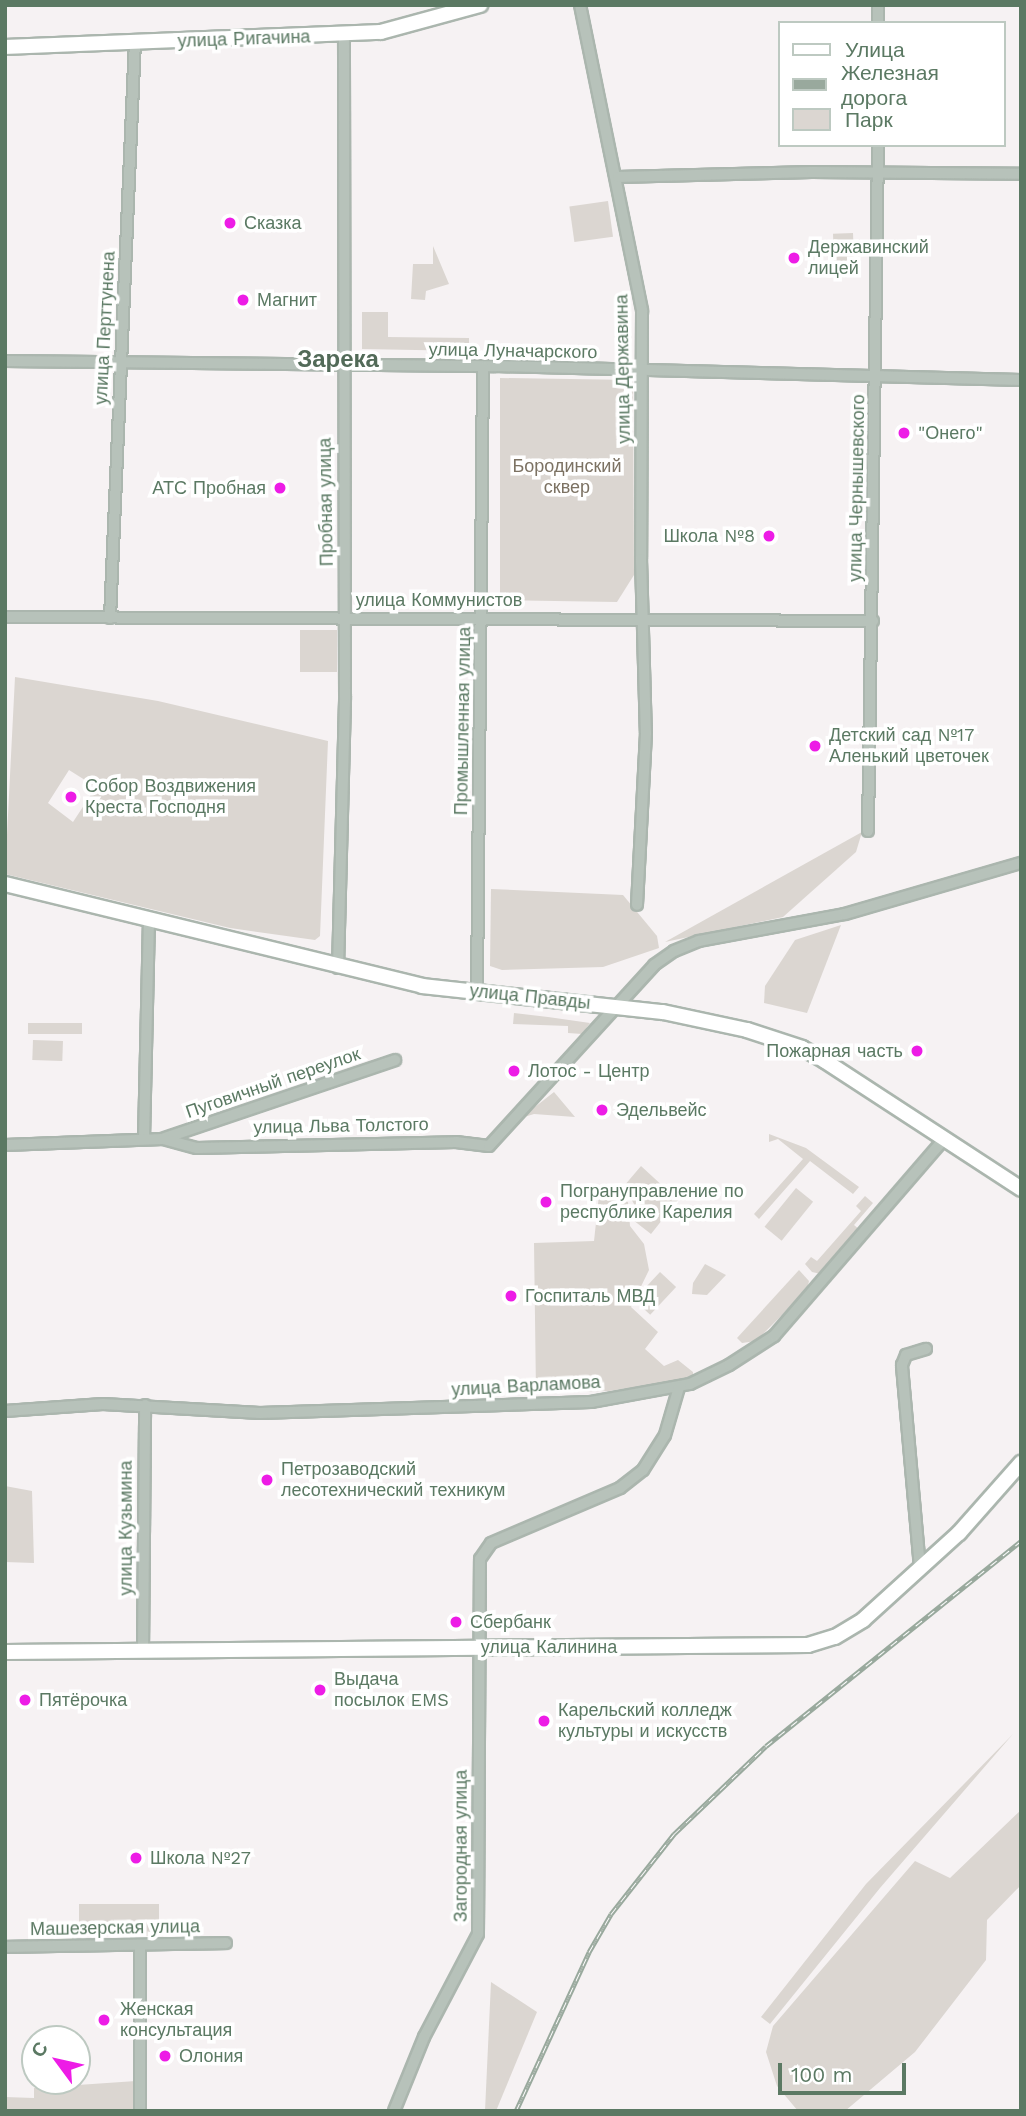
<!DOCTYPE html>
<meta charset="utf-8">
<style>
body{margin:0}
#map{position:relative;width:1026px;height:2116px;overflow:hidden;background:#f6f2f3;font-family:"Work Sans",sans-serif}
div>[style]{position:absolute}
.green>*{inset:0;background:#dbd6d1;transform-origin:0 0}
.roads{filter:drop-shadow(2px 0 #abb6ae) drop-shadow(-2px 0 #abb6ae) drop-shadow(0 2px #abb6ae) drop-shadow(0 -2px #abb6ae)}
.minor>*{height:10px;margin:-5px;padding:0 5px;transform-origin:5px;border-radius:5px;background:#b7c2ba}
.major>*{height:14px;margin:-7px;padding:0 7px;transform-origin:7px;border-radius:7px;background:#fff}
.rail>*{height:5px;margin-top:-2.5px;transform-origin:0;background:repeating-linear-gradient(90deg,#fff 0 8px,#99a99d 0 16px);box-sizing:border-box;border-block:2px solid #99a99d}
.dots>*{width:19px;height:19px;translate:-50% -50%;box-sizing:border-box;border:4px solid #fff;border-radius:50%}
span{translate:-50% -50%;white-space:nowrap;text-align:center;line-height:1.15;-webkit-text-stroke:7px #fff;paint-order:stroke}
.street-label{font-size:18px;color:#5b7963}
.poi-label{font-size:18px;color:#5b7963}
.left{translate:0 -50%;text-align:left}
.right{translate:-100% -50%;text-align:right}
.park-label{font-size:18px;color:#7c7263}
.district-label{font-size:24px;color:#526a58;font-weight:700}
.frame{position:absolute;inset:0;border:7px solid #5b7963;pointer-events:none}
.legend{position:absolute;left:778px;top:21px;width:228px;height:126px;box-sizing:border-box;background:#fff;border:2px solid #bdc9c1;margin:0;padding:9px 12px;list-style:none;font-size:21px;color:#5b7963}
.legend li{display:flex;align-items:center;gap:14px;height:35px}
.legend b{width:35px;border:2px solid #bdc9c1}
.north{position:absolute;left:21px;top:2025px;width:70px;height:70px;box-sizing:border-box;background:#fff;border:2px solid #bdc9c1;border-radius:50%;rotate:303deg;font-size:19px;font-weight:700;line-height:28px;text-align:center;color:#5b7963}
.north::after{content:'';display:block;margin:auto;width:24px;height:32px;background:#ed1ce6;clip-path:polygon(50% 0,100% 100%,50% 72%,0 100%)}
.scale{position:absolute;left:778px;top:2063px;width:128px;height:32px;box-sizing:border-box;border:4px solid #5b7963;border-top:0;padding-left:9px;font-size:21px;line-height:24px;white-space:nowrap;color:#5b7963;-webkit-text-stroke:5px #fff;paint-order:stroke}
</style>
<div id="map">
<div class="green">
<div style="left:608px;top:201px;width:36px;height:39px;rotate:82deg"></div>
<div style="left:853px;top:233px;width:36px;height:20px;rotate:88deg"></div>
<div style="clip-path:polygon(433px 246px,449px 284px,426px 291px,425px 300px,411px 299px,413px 264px,433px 264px)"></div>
<div style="clip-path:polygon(362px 312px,388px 312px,388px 337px,469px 338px,469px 351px,362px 349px)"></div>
<div style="clip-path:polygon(500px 378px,633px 380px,634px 575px,617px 602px,500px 600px)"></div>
<div style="left:300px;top:630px;width:37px;height:42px"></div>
<div style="clip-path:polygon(evenodd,15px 677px,158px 701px,328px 741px,320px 936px,315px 940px,230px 928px,5px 874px,15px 677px,69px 770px,96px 787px,73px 822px,48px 803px,69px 770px)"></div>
<div style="clip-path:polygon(862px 832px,856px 852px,783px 917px,665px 942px)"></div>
<div style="clip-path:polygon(491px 889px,623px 895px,657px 936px,659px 948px,603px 967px,502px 970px,490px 966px)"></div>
<div style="clip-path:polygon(841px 925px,807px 1013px,764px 1003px,765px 986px,795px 940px)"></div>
<div style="clip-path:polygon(514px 1013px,548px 1017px,590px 1023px,582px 1034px,568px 1033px,568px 1026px,513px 1024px)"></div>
<div style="left:28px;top:1023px;width:54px;height:11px"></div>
<div style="left:33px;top:1040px;width:30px;height:20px;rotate:2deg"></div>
<div style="clip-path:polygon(554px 1092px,575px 1117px,534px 1114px,521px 1118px)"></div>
<div style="clip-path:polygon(769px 1134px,806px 1148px,859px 1187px,853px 1194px,810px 1161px,759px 1219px,754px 1214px,803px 1159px,778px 1139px,769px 1142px)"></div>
<div style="clip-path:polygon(641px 1166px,678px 1200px,651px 1234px,633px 1220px,634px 1204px,624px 1186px)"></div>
<div style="left:796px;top:1188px;width:22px;height:50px;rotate:39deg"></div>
<div style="clip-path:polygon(599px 1195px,628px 1202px,630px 1226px,644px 1244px,649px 1270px,631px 1307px,658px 1332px,645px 1349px,664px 1366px,678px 1360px,693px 1372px,693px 1378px,609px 1391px,536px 1393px,534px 1243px,594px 1241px)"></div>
<div style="clip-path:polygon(865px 1196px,873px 1203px,854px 1225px,860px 1230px,821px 1274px,812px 1272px,805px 1264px,811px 1257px,817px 1261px,861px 1211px,856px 1206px)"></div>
<div style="clip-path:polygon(705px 1264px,726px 1275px,707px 1295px,692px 1294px,693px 1283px)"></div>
<div style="clip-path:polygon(799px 1270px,809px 1281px,807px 1290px,756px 1341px,742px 1343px,737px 1338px)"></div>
<div style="left:660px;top:1272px;width:22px;height:38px;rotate:43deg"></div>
<div style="clip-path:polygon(5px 1486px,32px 1491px,34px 1563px,5px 1562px)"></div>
<div style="clip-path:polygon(1013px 1734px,880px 1888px,770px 2024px,761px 2017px,866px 1884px)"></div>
<div style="clip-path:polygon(1021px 1810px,1021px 1885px,987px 1920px,986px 1960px,915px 2052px,845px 2111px,798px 2111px,777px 2086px,766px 2052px,773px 2026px,915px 1861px,950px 1878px)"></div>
<div style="left:79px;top:1904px;width:80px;height:32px"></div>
<div style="clip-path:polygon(491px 1982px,537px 2012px,496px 2111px,485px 2111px)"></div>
<div style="clip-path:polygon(136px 2081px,135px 2111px,5px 2111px,5px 2097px,34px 2098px,34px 2088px)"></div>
</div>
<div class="roads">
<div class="minor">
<div style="left:580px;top:5px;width:312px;rotate:78.5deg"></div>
<div style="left:642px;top:311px;width:248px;rotate:90.2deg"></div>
<div style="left:641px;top:559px;width:174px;rotate:88.4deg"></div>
<div style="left:646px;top:733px;width:172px;rotate:93deg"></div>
<div style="left:878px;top:5px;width:18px;rotate:90deg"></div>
<div style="left:618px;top:177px;width:194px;rotate:-1.5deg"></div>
<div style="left:812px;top:172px;width:209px;rotate:0.5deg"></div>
<div style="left:5px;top:361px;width:491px;rotate:0.6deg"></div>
<div style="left:496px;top:366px;width:525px;rotate:1.53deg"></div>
<div style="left:5px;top:617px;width:868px;rotate:0.26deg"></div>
<div style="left:110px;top:618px;width:578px;rotate:-87.52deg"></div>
<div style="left:868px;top:831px;width:686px;rotate:-89.16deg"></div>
<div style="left:338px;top:968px;width:272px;rotate:-88.5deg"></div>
<div style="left:345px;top:696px;width:661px;rotate:-90.09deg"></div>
<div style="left:477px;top:992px;width:625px;rotate:-89.45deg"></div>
<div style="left:165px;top:1138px;width:243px;rotate:-18.7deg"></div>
<div style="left:144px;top:1139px;width:219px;rotate:-88.7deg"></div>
<div style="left:5px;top:1145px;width:158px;rotate:-2.2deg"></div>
<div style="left:163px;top:1139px;width:35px;rotate:15deg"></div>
<div style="left:197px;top:1148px;width:259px;rotate:-1.3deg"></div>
<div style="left:456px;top:1142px;width:33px;rotate:7deg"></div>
<div style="left:489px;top:1146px;width:245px;rotate:-47.6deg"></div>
<div style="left:654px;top:965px;width:24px;rotate:-35deg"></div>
<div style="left:674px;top:951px;width:27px;rotate:-22deg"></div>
<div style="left:699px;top:941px;width:148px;rotate:-10.5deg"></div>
<div style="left:845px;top:914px;width:183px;rotate:-16.2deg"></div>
<div style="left:5px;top:1411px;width:98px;rotate:-4.1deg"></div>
<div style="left:103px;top:1404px;width:157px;rotate:3.3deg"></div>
<div style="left:260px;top:1413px;width:331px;rotate:-1.9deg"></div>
<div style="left:591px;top:1402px;width:101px;rotate:-10.3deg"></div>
<div style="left:690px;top:1384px;width:43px;rotate:-26deg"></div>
<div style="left:729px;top:1365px;width:54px;rotate:-32.8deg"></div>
<div style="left:774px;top:1336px;width:260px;rotate:-49.2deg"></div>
<div style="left:920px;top:1568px;width:204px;rotate:-95.1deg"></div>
<div style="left:902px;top:1365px;width:11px;rotate:-68deg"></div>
<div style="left:906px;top:1355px;width:21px;rotate:-17deg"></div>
<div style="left:143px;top:1651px;width:246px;rotate:-89.5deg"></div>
<div style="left:5px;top:1947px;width:221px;rotate:-1deg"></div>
<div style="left:140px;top:2111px;width:166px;rotate:-90deg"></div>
<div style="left:394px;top:2111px;width:80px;rotate:-67.9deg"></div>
<div style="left:424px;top:2037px;width:116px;rotate:-62.3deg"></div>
<div style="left:478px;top:1934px;width:375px;rotate:-89.7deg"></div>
<div style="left:480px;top:1559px;width:19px;rotate:-55deg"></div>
<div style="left:491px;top:1543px;width:140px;rotate:-23.1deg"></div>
<div style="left:620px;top:1488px;width:29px;rotate:-38deg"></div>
<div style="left:643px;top:1470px;width:41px;rotate:-57.8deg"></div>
<div style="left:665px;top:1435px;width:50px;rotate:-73.7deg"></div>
</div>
<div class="major">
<div style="left:5px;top:47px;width:376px;rotate:-2.3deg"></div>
<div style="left:381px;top:32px;width:103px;rotate:-15.3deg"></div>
<div style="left:5px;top:884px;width:429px;rotate:13.7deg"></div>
<div style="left:422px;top:986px;width:242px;rotate:6.2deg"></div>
<div style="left:663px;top:1012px;width:86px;rotate:12.1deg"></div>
<div style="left:747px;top:1030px;width:58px;rotate:18.1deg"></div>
<div style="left:802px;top:1048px;width:26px;rotate:29deg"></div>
<div style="left:825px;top:1061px;width:234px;rotate:33.1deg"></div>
<div style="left:5px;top:1652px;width:803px;rotate:-0.5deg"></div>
<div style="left:808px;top:1645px;width:28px;rotate:-17deg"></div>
<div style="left:835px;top:1637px;width:33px;rotate:-31deg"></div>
<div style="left:863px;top:1620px;width:130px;rotate:-42.2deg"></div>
<div style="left:959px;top:1533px;width:94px;rotate:-48.5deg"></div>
</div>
</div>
<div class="rail">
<div style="left:516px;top:2111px;width:175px;rotate:-65.3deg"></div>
<div style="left:589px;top:1952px;width:44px;rotate:-59.9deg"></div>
<div style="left:611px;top:1914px;width:102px;rotate:-51.8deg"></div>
<div style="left:674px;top:1834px;width:127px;rotate:-43.7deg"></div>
<div style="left:766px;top:1746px;width:327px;rotate:-38.8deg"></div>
</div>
<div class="dots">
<div style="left:230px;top:223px;background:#ed1ce6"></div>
<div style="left:794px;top:258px;background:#ed1ce6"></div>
<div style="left:243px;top:300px;background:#ed1ce6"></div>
<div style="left:904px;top:433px;background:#ed1ce6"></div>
<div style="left:280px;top:488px;background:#ed1ce6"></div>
<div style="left:769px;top:536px;background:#ed1ce6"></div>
<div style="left:815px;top:746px;background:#ed1ce6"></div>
<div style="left:71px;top:797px;background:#ed1ce6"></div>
<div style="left:917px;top:1051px;background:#ed1ce6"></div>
<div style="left:514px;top:1071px;background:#ed1ce6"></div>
<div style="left:602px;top:1110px;background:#ed1ce6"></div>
<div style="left:546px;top:1202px;background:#ed1ce6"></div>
<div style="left:511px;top:1296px;background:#ed1ce6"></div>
<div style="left:267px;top:1480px;background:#ed1ce6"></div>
<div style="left:456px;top:1622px;background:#ed1ce6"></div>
<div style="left:320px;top:1690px;background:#ed1ce6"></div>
<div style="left:25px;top:1700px;background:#ed1ce6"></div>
<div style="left:544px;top:1721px;background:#ed1ce6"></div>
<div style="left:136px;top:1858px;background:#ed1ce6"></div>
<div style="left:104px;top:2020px;background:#ed1ce6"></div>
<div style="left:165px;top:2056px;background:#ed1ce6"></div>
</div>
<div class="street-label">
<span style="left:244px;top:39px;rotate:-2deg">улица Ригачина</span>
<span style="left:105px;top:328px;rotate:-87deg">улица Перттунена</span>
<span style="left:513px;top:351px;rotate:1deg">улица Луначарского</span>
<span style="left:623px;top:369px;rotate:-91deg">улица Державина</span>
<span style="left:857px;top:488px;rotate:-89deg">улица Чернышевского</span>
<span style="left:326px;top:502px;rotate:-91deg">Пробная улица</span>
<span style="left:439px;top:600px">улица Коммунистов</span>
<span style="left:463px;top:721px;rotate:-89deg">Промышленная улица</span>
<span style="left:530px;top:997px;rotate:6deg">улица Правды</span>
<span style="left:273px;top:1083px;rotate:-19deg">Пуговичный переулок</span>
<span style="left:341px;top:1126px;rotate:-1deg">улица Льва Толстого</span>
<span style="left:526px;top:1386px;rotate:-3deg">улица Варламова</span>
<span style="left:126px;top:1528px;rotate:-90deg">улица Кузьмина</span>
<span style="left:549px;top:1647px">улица Калинина</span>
<span style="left:461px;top:1846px;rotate:-90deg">Загородная улица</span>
<span style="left:115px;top:1928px;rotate:-1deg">Машезерская улица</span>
</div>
<div class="poi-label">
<span class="left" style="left:244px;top:223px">Сказка</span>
<span class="left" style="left:808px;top:258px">Державинский<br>лицей</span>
<span class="left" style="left:257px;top:300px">Магнит</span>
<span class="left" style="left:918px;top:433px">"Онего"</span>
<span class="right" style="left:266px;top:488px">АТС Пробная</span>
<span class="right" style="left:755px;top:536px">Школа №8</span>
<span class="left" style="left:829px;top:746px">Детский сад №17<br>Аленький цветочек</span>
<span class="left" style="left:85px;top:797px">Собор Воздвижения<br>Креста Господня</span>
<span class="right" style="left:903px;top:1051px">Пожарная часть</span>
<span class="left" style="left:528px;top:1071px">Лотос - Центр</span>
<span class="left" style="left:616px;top:1110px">Эдельвейс</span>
<span class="left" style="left:560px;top:1202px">Погрануправление по<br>республике Карелия</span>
<span class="left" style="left:525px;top:1296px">Госпиталь МВД</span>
<span class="left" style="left:281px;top:1480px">Петрозаводский<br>лесотехнический техникум</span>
<span class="left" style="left:470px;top:1622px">Сбербанк</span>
<span class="left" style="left:334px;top:1690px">Выдача<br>посылок EMS</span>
<span class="left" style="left:39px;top:1700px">Пятёрочка</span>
<span class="left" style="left:558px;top:1721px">Карельский колледж<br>культуры и искусств</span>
<span class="left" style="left:150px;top:1858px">Школа №27</span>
<span class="left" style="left:120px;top:2020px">Женская<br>консультация</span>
<span class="left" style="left:179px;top:2056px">Олония</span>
</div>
<div class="park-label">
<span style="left:567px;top:477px">Бородинский<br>сквер</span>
</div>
<div class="district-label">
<span style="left:338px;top:360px">Зарека</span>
</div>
<div class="frame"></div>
<ul class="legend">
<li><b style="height:9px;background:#fff"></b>Улица</li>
<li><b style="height:9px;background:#99a99d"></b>Железная дорога</li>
<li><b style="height:19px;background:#dbd6d1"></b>Парк</li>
</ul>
<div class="north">С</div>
<div class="scale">100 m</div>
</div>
